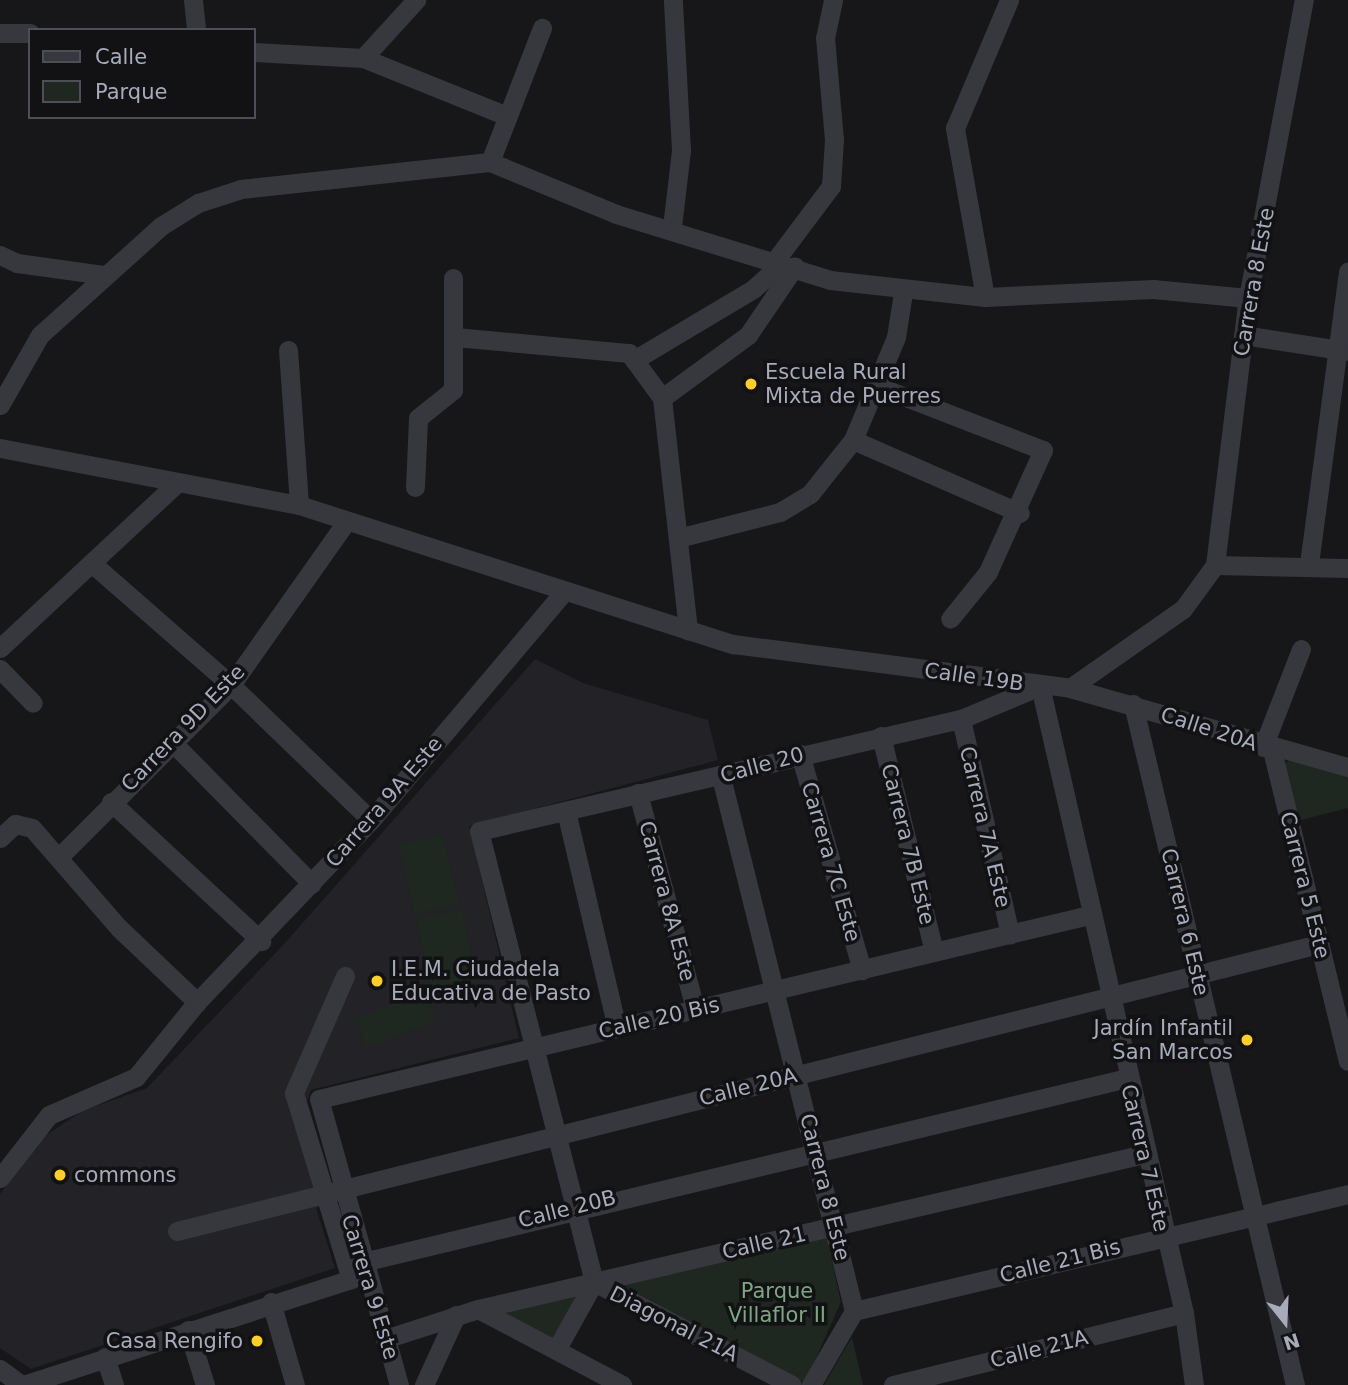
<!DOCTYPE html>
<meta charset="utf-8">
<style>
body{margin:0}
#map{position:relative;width:1348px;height:1385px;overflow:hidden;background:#171619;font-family:"DejaVu Sans",sans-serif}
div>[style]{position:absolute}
.built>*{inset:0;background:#232226}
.green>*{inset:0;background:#1e2720;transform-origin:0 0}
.street>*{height:19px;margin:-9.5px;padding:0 9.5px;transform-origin:9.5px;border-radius:9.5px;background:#37373e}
.dots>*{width:19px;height:19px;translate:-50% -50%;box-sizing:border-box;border:4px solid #121114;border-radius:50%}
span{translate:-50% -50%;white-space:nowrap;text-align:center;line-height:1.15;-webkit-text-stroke:7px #121114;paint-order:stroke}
.street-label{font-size:21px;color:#a7abba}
.poi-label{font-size:21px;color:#a7abba}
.left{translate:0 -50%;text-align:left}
.right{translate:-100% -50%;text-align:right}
.park-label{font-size:21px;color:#7da784}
.legend{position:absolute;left:28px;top:28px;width:228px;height:91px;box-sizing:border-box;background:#121114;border:2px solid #4e4f56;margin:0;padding:9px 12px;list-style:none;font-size:21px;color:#a7abba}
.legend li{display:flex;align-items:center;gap:14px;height:35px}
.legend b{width:35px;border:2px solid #4e4f56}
.north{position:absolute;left:1250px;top:1287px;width:70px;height:70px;-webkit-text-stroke:5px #121114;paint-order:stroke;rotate:162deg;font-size:19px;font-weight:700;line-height:28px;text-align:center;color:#a7abba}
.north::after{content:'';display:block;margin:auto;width:24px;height:32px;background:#a7abba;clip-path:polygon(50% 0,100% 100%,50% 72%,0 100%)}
</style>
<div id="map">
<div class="built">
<div style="clip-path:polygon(535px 659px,583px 683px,708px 720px,718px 760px,469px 826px,519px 1038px,311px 1090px,304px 1109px,328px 1204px,316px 1208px,335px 1268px,31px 1369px,0 1348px,0 1194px,45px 1136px,82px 1111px,147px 1088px,285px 943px)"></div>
</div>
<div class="green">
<div style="clip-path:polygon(1292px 758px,1348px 772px,1348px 808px,1293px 822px,1279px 768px)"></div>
<div style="left:443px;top:834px;width:72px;height:46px;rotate:77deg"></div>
<div style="left:462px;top:909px;width:75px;height:47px;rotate:78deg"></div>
<div style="left:424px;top:991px;width:32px;height:75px;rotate:68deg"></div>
<div style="clip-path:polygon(826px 1235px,841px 1302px,805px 1383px,604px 1284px)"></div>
<div style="clip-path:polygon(582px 1288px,554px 1342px,485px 1309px)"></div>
<div style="clip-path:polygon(852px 1337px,863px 1385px,824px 1385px,839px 1359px)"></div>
</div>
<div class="street">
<div style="left:193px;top:0;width:30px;rotate:84deg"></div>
<div style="left:0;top:33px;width:30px"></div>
<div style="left:254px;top:52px;width:109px;rotate:3.2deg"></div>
<div style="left:363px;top:58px;width:153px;rotate:21.9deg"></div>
<div style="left:363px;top:58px;width:79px;rotate:-47.6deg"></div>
<div style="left:490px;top:162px;width:144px;rotate:-68.8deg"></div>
<div style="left:672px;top:227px;width:78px;rotate:-83.3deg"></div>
<div style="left:681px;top:150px;width:150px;rotate:-93.1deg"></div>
<div style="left:0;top:255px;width:19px;rotate:25deg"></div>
<div style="left:17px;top:263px;width:87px;rotate:7.9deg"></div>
<div style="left:774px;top:262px;width:95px;rotate:-53.1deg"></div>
<div style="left:831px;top:186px;width:46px;rotate:-86.3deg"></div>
<div style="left:834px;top:140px;width:102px;rotate:-95deg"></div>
<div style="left:825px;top:38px;width:39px;rotate:-78deg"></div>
<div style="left:985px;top:297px;width:172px;rotate:-100.1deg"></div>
<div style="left:955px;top:128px;width:139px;rotate:-67.1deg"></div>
<div style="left:1243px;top:335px;width:104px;rotate:8.8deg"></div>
<div style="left:455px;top:337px;width:175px;rotate:5.3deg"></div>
<div style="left:629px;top:353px;width:56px;rotate:53.7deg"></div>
<div style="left:662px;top:398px;width:234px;rotate:83.6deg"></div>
<div style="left:288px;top:350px;width:155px;rotate:85.9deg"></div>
<div style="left:634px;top:360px;width:139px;rotate:-30.8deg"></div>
<div style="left:753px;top:289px;width:36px;rotate:-42deg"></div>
<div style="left:877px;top:386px;width:178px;rotate:21.1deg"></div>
<div style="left:1043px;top:450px;width:134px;rotate:114.3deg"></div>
<div style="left:988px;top:572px;width:60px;rotate:129deg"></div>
<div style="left:662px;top:398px;width:107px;rotate:-36.2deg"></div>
<div style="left:748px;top:335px;width:83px;rotate:-55.7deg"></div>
<div style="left:0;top:405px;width:81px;rotate:-60.3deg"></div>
<div style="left:40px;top:335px;width:163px;rotate:-42deg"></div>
<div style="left:161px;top:226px;width:44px;rotate:-31.9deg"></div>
<div style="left:198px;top:203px;width:45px;rotate:-18deg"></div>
<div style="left:241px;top:189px;width:250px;rotate:-6.2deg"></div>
<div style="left:490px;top:162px;width:136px;rotate:22.4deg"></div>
<div style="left:616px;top:214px;width:224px;rotate:17.1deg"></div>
<div style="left:830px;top:280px;width:156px;rotate:6.3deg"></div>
<div style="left:985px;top:297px;width:168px;rotate:-2.7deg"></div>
<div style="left:1153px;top:289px;width:95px;rotate:5.4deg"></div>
<div style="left:853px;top:440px;width:182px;rotate:23.6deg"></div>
<div style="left:0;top:448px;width:304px;rotate:10.8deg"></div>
<div style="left:299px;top:505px;width:456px;rotate:17.8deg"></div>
<div style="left:733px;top:644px;width:340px;rotate:7.4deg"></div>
<div style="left:1070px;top:688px;width:289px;rotate:15.9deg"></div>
<div style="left:415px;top:487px;width:69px;rotate:-87.5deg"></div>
<div style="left:418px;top:418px;width:45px;rotate:-38.7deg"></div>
<div style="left:453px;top:390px;width:112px;rotate:-90deg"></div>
<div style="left:678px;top:538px;width:105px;rotate:-14.3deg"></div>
<div style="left:780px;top:512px;width:35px;rotate:-31deg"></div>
<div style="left:810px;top:494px;width:69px;rotate:-51.5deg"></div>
<div style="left:853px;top:440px;width:112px;rotate:-67.3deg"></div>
<div style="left:896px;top:337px;width:45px;rotate:-81deg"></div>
<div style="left:1309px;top:564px;width:295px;rotate:-82.4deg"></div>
<div style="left:1215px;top:565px;width:133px;rotate:1.3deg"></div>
<div style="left:95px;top:566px;width:181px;rotate:41.2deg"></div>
<div style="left:231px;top:685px;width:194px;rotate:44deg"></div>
<div style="left:0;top:648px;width:242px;rotate:-43deg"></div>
<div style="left:0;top:669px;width:47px;rotate:45.9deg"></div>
<div style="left:1070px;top:688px;width:138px;rotate:-35deg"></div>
<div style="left:1183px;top:609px;width:54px;rotate:-54deg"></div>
<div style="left:1215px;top:565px;width:269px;rotate:-83deg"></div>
<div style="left:1248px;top:298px;width:303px;rotate:-79.4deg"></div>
<div style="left:1133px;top:704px;width:700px;rotate:76.62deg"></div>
<div style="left:961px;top:719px;width:221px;rotate:77.2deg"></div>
<div style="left:881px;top:736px;width:222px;rotate:76.2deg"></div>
<div style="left:172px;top:742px;width:199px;rotate:45.4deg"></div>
<div style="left:1263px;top:747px;width:105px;rotate:-68.8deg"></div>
<div style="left:1272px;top:750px;width:320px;rotate:76.3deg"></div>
<div style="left:800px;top:754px;width:225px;rotate:74deg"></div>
<div style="left:721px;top:777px;width:550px;rotate:76.01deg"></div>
<div style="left:854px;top:1311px;width:86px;rotate:120.2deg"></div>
<div style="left:638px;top:793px;width:223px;rotate:75.2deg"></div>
<div style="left:111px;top:802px;width:205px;rotate:42.8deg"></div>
<div style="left:566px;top:811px;width:223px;rotate:76.8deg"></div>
<div style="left:0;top:838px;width:21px;rotate:-43deg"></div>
<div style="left:15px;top:824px;width:17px;rotate:13deg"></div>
<div style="left:32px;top:828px;width:133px;rotate:49deg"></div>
<div style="left:119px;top:928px;width:108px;rotate:43.5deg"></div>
<div style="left:60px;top:856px;width:242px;rotate:-45deg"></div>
<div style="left:231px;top:685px;width:199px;rotate:-54.8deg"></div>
<div style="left:345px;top:976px;width:128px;rotate:113.6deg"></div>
<div style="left:294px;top:1093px;width:195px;rotate:73deg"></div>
<div style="left:0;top:1178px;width:80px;rotate:-52.1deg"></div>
<div style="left:49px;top:1115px;width:95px;rotate:-23.6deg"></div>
<div style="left:136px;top:1077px;width:97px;rotate:-50.9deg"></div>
<div style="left:197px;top:1002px;width:252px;rotate:-46.3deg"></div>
<div style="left:371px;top:820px;width:296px;rotate:-49.8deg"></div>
<div style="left:177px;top:1231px;width:1178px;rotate:-14.11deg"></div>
<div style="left:594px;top:1282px;width:465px;rotate:-104.3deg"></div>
<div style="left:479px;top:831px;width:495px;rotate:-13.1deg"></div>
<div style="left:961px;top:719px;width:86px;rotate:-22.7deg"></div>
<div style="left:1040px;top:686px;width:643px;rotate:77.07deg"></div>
<div style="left:1184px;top:1313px;width:73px;rotate:82.1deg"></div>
<div style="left:594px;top:1282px;width:223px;rotate:27.5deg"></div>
<div style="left:271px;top:1302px;width:86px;rotate:73.9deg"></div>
<div style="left:478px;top:1309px;width:163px;rotate:27.8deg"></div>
<div style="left:854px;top:1311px;width:508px;rotate:-13.32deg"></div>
<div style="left:188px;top:1330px;width:58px;rotate:72.8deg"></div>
<div style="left:385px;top:1339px;width:98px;rotate:-17.9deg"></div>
<div style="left:478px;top:1309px;width:684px;rotate:-13.1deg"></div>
<div style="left:556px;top:1350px;width:78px;rotate:-60.8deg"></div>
<div style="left:105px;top:1357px;width:29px;rotate:72deg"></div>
<div style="left:0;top:1369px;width:26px;rotate:37deg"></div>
<div style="left:23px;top:1385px;width:345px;rotate:-17.9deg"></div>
<div style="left:351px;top:1279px;width:21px;rotate:-55deg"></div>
<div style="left:363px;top:1262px;width:786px;rotate:-13.54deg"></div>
<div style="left:399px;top:1385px;width:297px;rotate:-105.6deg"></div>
<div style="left:319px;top:1099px;width:792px;rotate:-13.44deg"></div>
<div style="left:424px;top:1385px;width:77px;rotate:-65.4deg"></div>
<div style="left:893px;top:1385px;width:300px;rotate:-13.9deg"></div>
</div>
<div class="dots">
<div style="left:751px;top:384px;background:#ffce28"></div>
<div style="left:377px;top:981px;background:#ffce28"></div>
<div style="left:1247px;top:1040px;background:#ffce28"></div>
<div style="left:60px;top:1175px;background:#ffce28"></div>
<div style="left:257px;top:1341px;background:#ffce28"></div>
</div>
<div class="street-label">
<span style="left:1254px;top:282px;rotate:-80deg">Carrera 8 Este</span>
<span style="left:974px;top:677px;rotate:8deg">Calle 19B</span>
<span style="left:183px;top:728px;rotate:-46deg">Carrera 9D Este</span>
<span style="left:1209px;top:729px;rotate:18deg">Calle 20A</span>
<span style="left:762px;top:765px;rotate:-15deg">Calle 20</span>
<span style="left:384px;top:802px;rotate:-49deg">Carrera 9A Este</span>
<span style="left:985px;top:827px;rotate:77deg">Carrera 7A Este</span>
<span style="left:908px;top:844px;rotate:76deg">Carrera 7B Este</span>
<span style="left:831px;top:862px;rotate:74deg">Carrera 7C Este</span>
<span style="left:1305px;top:885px;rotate:76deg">Carrera 5 Este</span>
<span style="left:667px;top:901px;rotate:75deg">Carrera 8A Este</span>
<span style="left:1185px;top:922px;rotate:77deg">Carrera 6 Este</span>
<span style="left:659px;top:1018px;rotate:-13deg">Calle 20 Bis</span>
<span style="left:748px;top:1087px;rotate:-14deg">Calle 20A</span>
<span style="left:1145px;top:1158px;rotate:77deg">Carrera 7 Este</span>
<span style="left:825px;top:1187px;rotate:76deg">Carrera 8 Este</span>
<span style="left:567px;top:1209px;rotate:-14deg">Calle 20B</span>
<span style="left:764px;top:1243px;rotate:-13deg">Calle 21</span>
<span style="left:1060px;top:1261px;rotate:-14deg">Calle 21 Bis</span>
<span style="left:370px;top:1287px;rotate:73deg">Carrera 9 Este</span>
<span style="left:674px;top:1324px;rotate:27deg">Diagonal 21A</span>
<span style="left:1039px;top:1349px;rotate:-14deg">Calle 21A</span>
</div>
<div class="poi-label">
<span class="left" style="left:765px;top:384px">Escuela Rural<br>Mixta de Puerres</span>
<span class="left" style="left:391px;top:981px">I.E.M. Ciudadela<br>Educativa de Pasto</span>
<span class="right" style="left:1233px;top:1040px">Jardín Infantil<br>San Marcos</span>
<span class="left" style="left:74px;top:1175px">commons</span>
<span class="right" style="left:243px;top:1341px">Casa Rengifo</span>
</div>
<div class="park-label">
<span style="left:777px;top:1303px">Parque<br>Villaflor II</span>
</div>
<ul class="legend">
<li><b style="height:9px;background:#37373e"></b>Calle</li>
<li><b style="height:19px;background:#1e2720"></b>Parque</li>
</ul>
<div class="north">N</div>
</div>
